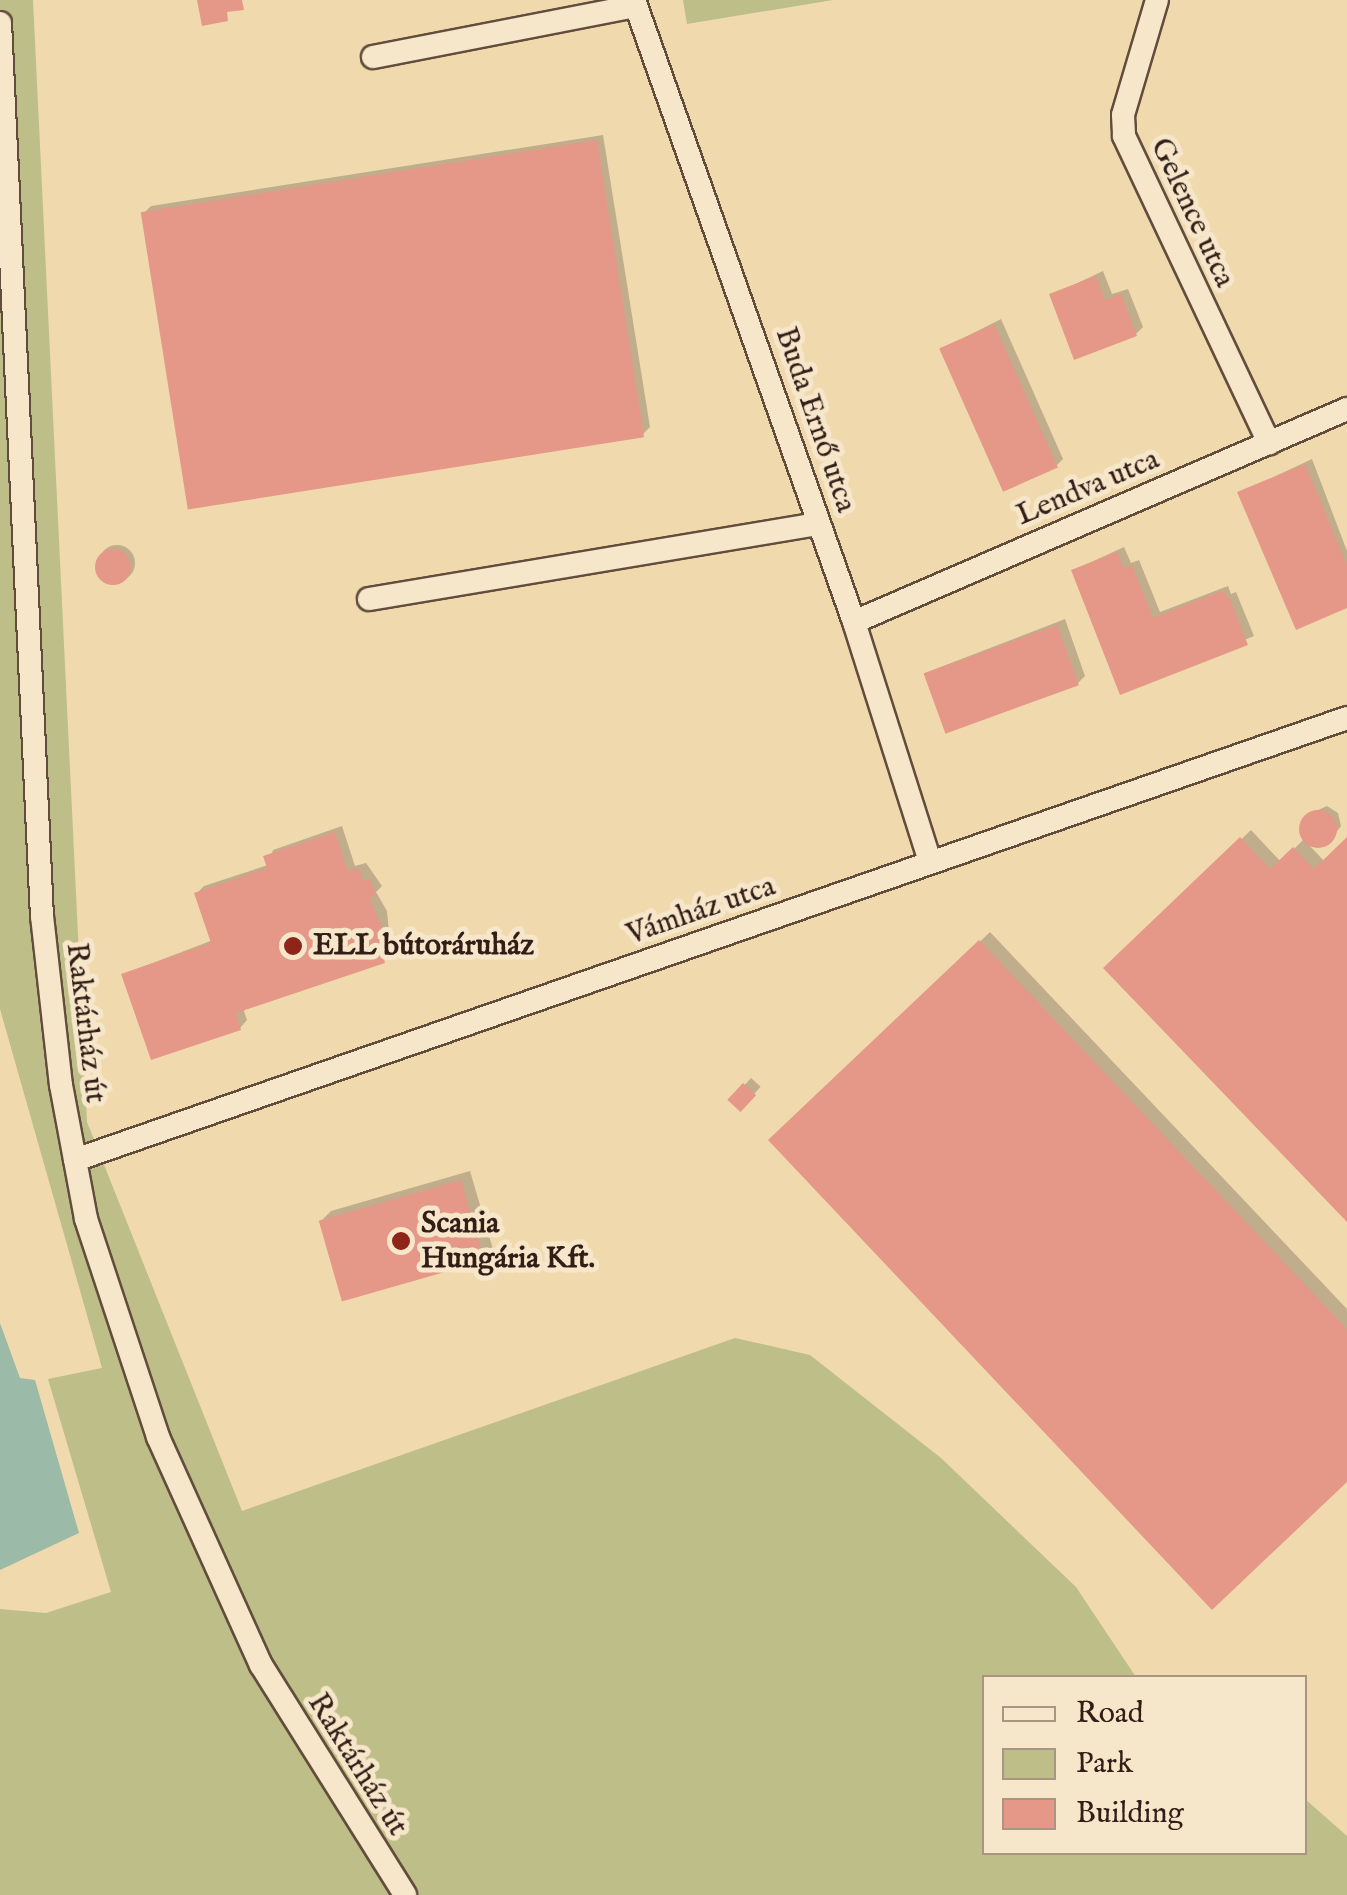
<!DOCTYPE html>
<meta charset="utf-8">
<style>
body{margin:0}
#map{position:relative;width:1347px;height:1895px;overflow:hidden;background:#f1d9ae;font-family:"IM FELL English",serif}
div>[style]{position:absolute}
.green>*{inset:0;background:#bebe88}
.water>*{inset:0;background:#9bbaa7}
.shadow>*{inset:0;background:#0003;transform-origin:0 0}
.round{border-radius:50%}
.building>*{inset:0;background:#e59888;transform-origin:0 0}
.roads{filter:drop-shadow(2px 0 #624d3d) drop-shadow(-2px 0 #624d3d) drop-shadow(0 2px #624d3d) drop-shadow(0 -2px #624d3d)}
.minor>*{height:22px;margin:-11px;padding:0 11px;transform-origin:11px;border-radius:11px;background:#f6e6ca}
.dots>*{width:28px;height:28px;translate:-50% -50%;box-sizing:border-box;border:5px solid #f6e6ca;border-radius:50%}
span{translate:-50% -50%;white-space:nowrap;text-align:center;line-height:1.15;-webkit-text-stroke:10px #f6e6ca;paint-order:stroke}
.street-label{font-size:30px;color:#321e17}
.poi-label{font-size:30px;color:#321e17;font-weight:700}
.left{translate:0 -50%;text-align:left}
.legend{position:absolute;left:982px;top:1675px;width:325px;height:180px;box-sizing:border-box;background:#f6e6ca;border:2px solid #a89682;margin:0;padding:12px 18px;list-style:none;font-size:30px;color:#321e17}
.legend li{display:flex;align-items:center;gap:20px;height:50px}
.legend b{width:50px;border:2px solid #a89682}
</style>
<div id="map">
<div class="green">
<div style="clip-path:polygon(0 0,33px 0,87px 1122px,242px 1511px,735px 1338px,810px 1355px,941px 1458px,1076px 1587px,1136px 1677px,984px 1678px,984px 1852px,1304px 1852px,1305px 1799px,1347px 1836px,1347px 1895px,0 1895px,0 1609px,46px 1613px,111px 1592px,48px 1379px,102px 1368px,0 1009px)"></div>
<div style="clip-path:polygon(683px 0,833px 0,687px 24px)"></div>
</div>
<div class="water">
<div style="clip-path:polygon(0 1323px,20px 1378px,35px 1380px,79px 1533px,0 1570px)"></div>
</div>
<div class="shadow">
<div style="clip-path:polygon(603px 135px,650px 427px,643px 434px,144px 213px,151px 206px)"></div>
<div style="clip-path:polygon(1103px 271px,1112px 294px,1128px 289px,1143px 327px,1136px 334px,1052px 295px)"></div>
<div style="clip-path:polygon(1001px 319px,1063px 459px,1056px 466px,942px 349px)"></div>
<div style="clip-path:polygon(1312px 459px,1347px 551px,1347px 606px,1240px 493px)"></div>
<div class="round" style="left:99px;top:545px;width:36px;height:36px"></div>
<div style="clip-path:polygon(1124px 547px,1131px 563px,1139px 560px,1160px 612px,1228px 586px,1231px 594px,1236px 592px,1254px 636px,1122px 691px,1074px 570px)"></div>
<div style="clip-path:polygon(1065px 619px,1085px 676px,1078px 683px,925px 673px)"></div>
<div style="clip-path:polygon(1327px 806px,1338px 813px,1341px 826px,1328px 843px,1310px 846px,1325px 862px,1347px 840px,1347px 1219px,1107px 968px,1251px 830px,1281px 862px,1304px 839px,1302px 826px,1309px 814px)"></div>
<div style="clip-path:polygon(342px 826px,355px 866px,366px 863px,382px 886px,376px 892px,387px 911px,391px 953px,384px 961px,243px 1008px,247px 1020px,240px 1028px,124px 974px,213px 940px,197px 893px,204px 886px,268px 865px,273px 850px)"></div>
<div style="clip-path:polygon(990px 932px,1347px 1309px,1347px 1478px,771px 1140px)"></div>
<div style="left:751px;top:1078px;width:13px;height:29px;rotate:42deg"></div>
<div style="clip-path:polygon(470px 1171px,493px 1249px,483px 1259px,321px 1221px,331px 1211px)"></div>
</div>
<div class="building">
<div style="clip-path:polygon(197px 0,242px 0,244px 10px,227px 12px,228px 21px,202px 26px)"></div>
<div style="left:597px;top:140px;width:301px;height:462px;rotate:81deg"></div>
<div style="clip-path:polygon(1096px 276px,1105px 300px,1121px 294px,1137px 336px,1074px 360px,1049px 294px)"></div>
<div style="left:994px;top:324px;width:157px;height:60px;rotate:66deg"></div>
<div style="clip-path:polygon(1305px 464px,1347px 565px,1347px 608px,1296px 630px,1237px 492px)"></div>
<div class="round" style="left:95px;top:549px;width:36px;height:36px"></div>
<div style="clip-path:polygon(1117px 552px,1124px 569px,1132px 565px,1153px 618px,1221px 591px,1229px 597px,1248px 645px,1120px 695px,1071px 570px)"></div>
<div style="left:1057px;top:625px;width:64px;height:142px;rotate:70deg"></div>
<div class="round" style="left:1299px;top:810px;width:38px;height:38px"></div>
<div style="clip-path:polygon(335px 832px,348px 872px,359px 868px,363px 881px,370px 879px,376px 896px,369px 898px,386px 936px,380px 947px,385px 963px,236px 1013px,241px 1030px,151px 1060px,121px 974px,211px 943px,194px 893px,267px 868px,263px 856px)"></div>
<div style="clip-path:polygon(1240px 837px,1270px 869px,1293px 847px,1314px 869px,1347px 837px,1347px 1222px,1103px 968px)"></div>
<div style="clip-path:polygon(979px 940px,1347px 1329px,1347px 1482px,1212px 1610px,768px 1140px)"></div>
<div style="left:743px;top:1083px;width:18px;height:23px;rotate:43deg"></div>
<div style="left:461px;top:1180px;width:84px;height:148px;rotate:74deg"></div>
</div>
<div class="roads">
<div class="minor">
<div style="left:634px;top:0;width:660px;rotate:70.52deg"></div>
<div style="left:854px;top:622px;width:252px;rotate:72.4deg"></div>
<div style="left:1157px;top:0;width:120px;rotate:106.5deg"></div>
<div style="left:1123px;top:115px;width:21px;rotate:87deg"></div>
<div style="left:1124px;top:136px;width:340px;rotate:64.7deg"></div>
<div style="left:0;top:23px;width:894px;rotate:87.31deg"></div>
<div style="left:42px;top:916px;width:170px;rotate:83.6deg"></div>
<div style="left:61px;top:1085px;width:136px;rotate:79.4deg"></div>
<div style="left:86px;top:1219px;width:230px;rotate:71.7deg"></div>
<div style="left:158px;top:1437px;width:250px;rotate:65.7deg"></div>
<div style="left:261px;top:1665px;width:271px;rotate:57.9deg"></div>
<div style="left:373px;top:57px;width:267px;rotate:-11deg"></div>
<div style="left:369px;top:599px;width:455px;rotate:-9.5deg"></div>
<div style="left:854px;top:622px;width:537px;rotate:-23.37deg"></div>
<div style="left:75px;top:1160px;width:1347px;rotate:-19.16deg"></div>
</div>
</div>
<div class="dots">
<div style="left:293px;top:946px;background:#8f2418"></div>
<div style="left:401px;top:1241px;background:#8f2418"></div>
</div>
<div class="street-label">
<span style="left:1192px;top:213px;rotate:65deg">Gelence utca</span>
<span style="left:815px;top:420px;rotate:71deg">Buda Ernő utca</span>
<span style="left:1088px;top:488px;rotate:-23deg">Lendva utca</span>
<span style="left:701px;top:911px;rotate:-19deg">Vámház utca</span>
<span style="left:85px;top:1023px;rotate:83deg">Raktárház út</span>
<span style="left:357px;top:1765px;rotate:58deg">Raktárház út</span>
</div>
<div class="poi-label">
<span class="left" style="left:313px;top:946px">ELL bútoráruház</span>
<span class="left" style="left:421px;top:1241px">Scania<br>Hungária Kft.</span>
</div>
<ul class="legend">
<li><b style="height:12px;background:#f6e6ca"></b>Road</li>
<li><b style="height:28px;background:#bebe88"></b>Park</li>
<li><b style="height:28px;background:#e59888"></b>Building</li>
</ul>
</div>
